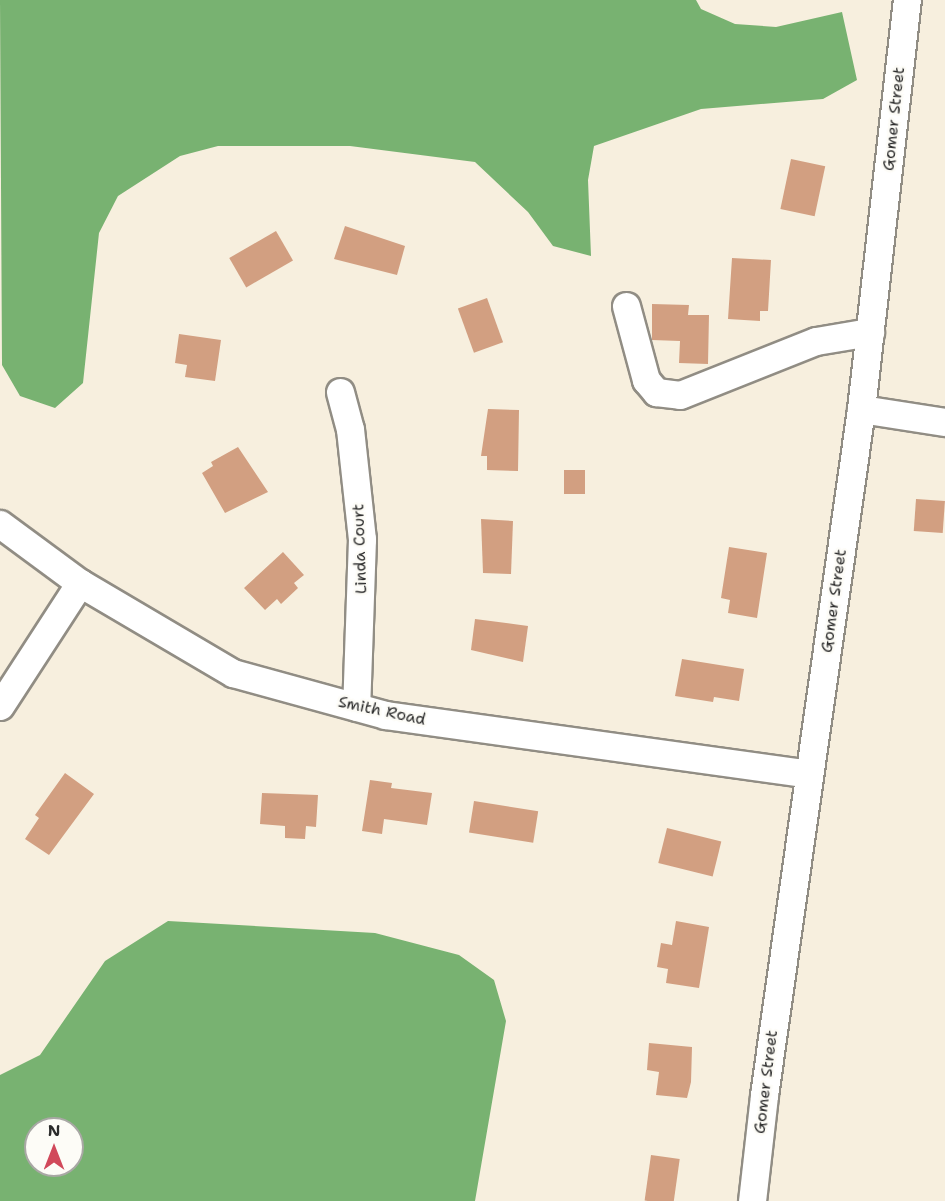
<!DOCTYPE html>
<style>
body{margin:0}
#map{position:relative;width:945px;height:1201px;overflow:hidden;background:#f7efde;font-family:"Shantell Sans",sans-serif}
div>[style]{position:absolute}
.forest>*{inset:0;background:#78b271}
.building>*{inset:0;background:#d29f81;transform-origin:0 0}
.roads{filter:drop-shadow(2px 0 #918d84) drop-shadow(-2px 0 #918d84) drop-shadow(0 2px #918d84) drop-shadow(0 -2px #918d84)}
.minor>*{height:27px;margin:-13.5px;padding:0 13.5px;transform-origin:13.5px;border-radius:13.5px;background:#fff}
span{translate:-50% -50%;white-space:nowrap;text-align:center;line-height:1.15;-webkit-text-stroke:5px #fdfcf7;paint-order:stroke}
.street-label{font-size:16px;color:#2b2b2b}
.north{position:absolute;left:24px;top:1117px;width:60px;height:60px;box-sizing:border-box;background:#fdfcf7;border:2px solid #a9a8a5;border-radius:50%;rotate:0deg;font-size:16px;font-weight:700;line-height:24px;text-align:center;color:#2b2b2b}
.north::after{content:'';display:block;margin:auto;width:21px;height:27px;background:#d1495b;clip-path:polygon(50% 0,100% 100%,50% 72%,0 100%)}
</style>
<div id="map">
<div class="forest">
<div style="clip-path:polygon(0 0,696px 0,701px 9px,735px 24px,776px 27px,842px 12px,857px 80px,823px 99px,701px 109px,594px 146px,588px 180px,591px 256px,553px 246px,528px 212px,475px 162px,350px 146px,218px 146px,180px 156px,118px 196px,99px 233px,83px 383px,55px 408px,20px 396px,2px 365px)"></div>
<div style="clip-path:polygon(evenodd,168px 921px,375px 933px,459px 955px,494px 980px,506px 1021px,475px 1201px,0 1201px,0 1075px,40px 1055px,105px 961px,168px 921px,36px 1129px,72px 1129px,72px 1165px,36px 1165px,36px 1129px)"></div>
</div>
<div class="building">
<div style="left:791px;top:159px;width:35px;height:51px;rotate:12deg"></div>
<div style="clip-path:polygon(345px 226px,405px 246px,397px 275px,334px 259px)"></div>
<div style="left:276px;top:231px;width:34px;height:54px;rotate:60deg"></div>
<div style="clip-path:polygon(732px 258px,771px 260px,768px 311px,760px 311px,760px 321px,728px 319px)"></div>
<div style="left:487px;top:298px;width:47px;height:31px;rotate:70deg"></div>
<div style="clip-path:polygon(652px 304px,689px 305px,688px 315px,709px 315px,708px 364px,679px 363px,680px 341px,652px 340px)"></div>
<div style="clip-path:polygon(179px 334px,221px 340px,215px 381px,185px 377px,187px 365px,175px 363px)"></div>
<div style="clip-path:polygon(488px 409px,519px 410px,518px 471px,487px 470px,487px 456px,481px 456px)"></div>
<div style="clip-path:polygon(238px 447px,268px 492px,225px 513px,202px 473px,213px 466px,211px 462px)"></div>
<div style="left:564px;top:470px;width:21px;height:24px"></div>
<div style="left:916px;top:499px;width:29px;height:32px;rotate:4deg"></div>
<div style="clip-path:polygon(481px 519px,513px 521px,511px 574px,483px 573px)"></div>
<div style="clip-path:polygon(729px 547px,767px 553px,757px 618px,728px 613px,730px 600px,721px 598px)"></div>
<div style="clip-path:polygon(283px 552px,304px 575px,294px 583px,298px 588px,281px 604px,277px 599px,265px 610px,244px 588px)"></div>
<div style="clip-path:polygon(475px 619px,528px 626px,523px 662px,471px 650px)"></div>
<div style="clip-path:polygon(682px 659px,744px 669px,739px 701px,714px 697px,713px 702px,675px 696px)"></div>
<div style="clip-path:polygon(65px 773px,94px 794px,49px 855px,25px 839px,39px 818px,35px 815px)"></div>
<div style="clip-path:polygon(370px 780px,392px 783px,391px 788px,432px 793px,427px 825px,384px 819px,382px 834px,362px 831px)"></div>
<div style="clip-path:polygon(262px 793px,318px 795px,316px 827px,306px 826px,305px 839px,285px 838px,285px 826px,260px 824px)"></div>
<div style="left:474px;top:801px;width:65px;height:32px;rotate:9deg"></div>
<div style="left:667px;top:828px;width:56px;height:36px;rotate:14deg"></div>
<div style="clip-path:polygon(676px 921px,709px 927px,699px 988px,666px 983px,668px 969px,657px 967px,661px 943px,672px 945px)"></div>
<div style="clip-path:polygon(649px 1043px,692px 1047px,691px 1082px,687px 1098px,656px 1095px,659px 1072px,647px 1070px)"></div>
<div style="left:651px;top:1155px;width:29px;height:46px;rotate:8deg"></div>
</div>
<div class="roads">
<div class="minor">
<div style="left:626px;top:306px;width:77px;rotate:74.9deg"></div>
<div style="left:646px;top:380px;width:16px;rotate:50deg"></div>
<div style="left:656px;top:392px;width:24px;rotate:7deg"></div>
<div style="left:680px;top:395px;width:146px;rotate:-21.7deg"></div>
<div style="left:816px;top:341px;width:55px;rotate:-9.5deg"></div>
<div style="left:340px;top:392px;width:38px;rotate:75deg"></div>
<div style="left:350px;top:429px;width:111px;rotate:83.8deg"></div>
<div style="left:362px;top:539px;width:168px;rotate:92deg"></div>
<div style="left:861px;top:409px;width:85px;rotate:8.8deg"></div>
<div style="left:0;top:524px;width:99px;rotate:36.4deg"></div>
<div style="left:80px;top:583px;width:178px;rotate:30.5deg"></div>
<div style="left:233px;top:673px;width:158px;rotate:15.4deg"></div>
<div style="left:385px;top:715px;width:428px;rotate:7.9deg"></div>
<div style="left:0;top:706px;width:147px;rotate:-57deg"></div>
<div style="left:752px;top:1201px;width:107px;rotate:-83.5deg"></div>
<div style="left:764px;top:1095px;width:693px;rotate:-81.95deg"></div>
<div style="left:861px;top:409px;width:412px;rotate:-83.6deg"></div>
</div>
</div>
<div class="street-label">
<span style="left:894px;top:119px;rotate:-84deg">Gomer Street</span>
<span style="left:360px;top:549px;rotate:-92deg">Linda Court</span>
<span style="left:834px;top:601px;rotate:-82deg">Gomer Street</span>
<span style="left:382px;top:711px;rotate:12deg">Smith Road</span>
<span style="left:766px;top:1082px;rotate:-83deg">Gomer Street</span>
</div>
<div class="north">N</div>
</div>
